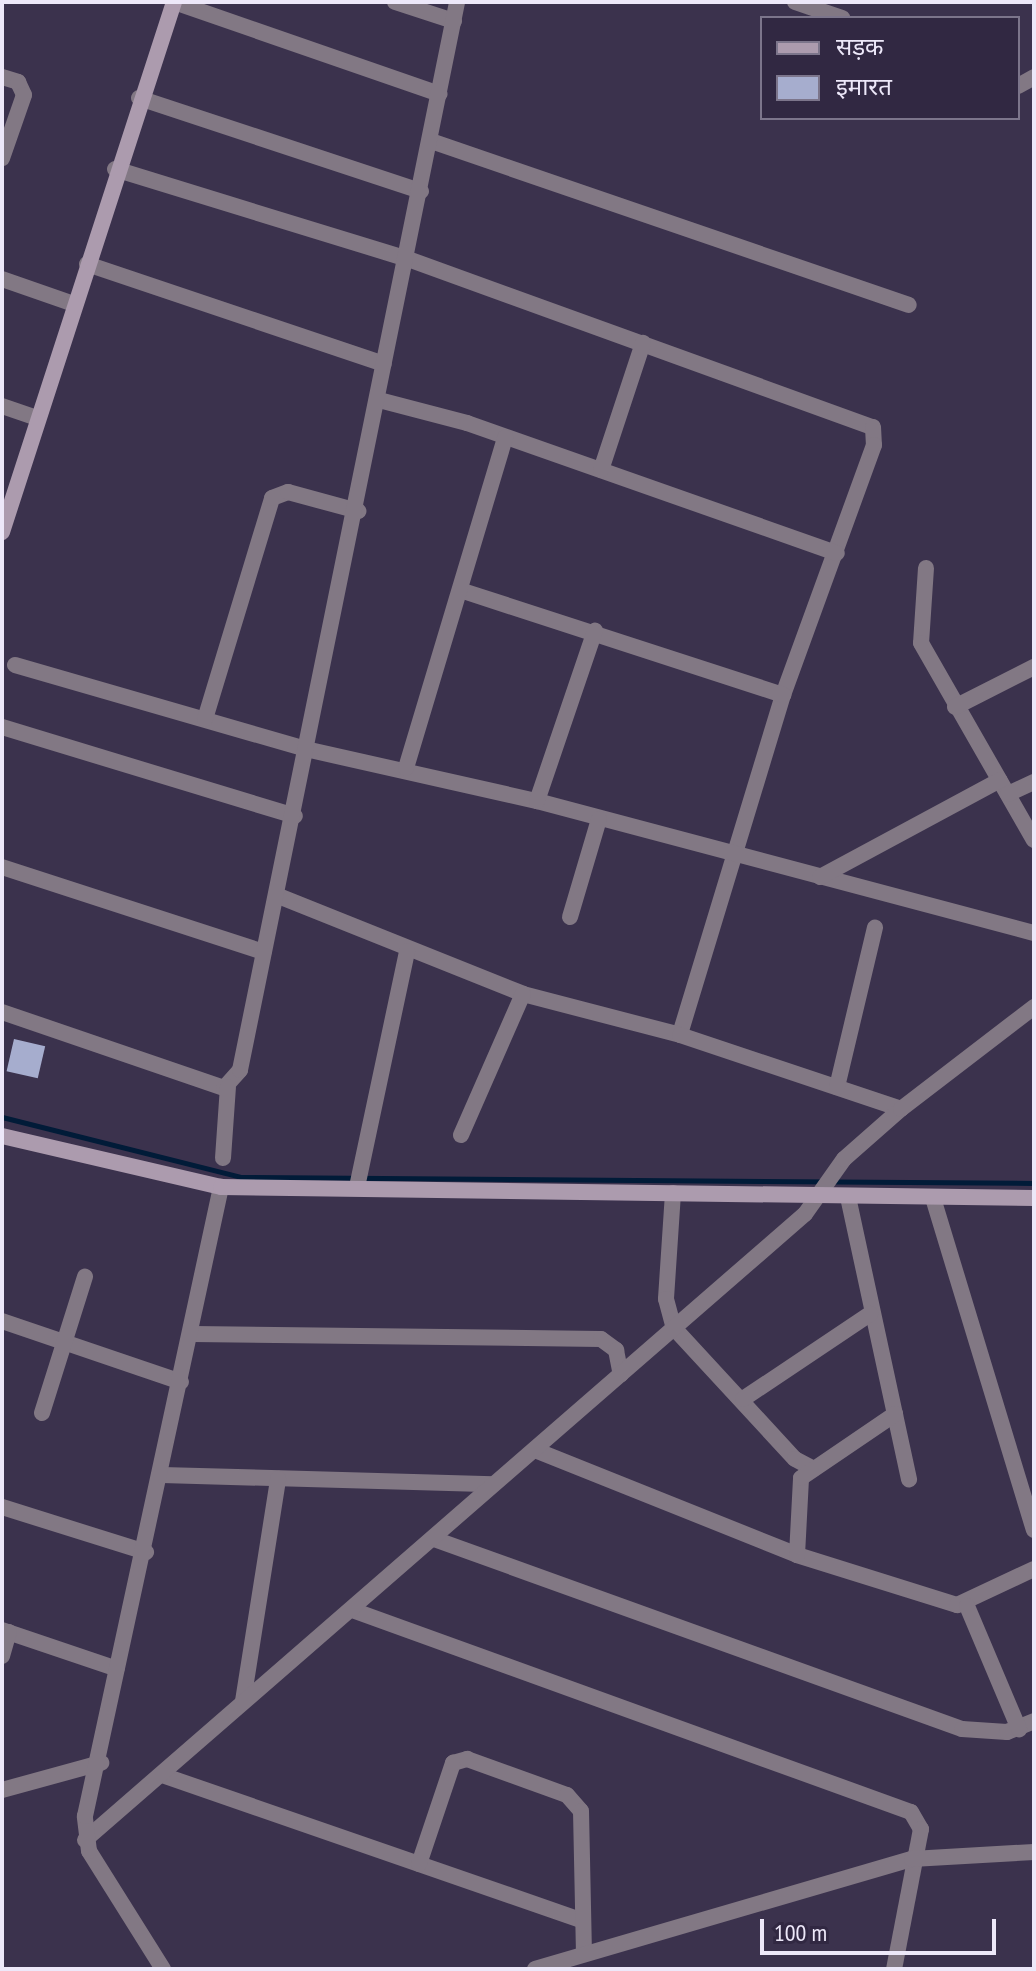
<!DOCTYPE html>
<meta charset="utf-8">
<style>
body{margin:0}
#map{position:relative;width:1036px;height:1971px;overflow:hidden;background:#3b324d;font-family:"PT Sans Narrow","Noto Sans Devanagari",sans-serif}
div>[style]{position:absolute}
.stream>*{height:5px;margin:-2.5px;padding:0 2.5px;transform-origin:2.5px;border-radius:2.5px;background:#011b38}
.building>*{inset:0;background:#a6adce;transform-origin:0 0}
.street>*{height:16px;margin:-8px;padding:0 8px;transform-origin:8px;border-radius:8px;background:#827884}
.secondary>*{height:16px;margin:-8px;padding:0 8px;transform-origin:8px;border-radius:8px;background:#ac9bae}
span{translate:-50% -50%;white-space:nowrap;text-align:center;line-height:1.15;-webkit-text-stroke:8px #312842;paint-order:stroke}
.frame{position:absolute;inset:0;border:4px solid #ede8f9;pointer-events:none}
.legend{position:absolute;left:760px;top:16px;width:260px;height:104px;box-sizing:border-box;background:#312842;border:2px solid #7c758b;margin:0;padding:10px 14px;list-style:none;font-size:24px;color:#ede8f9}
.legend li{display:flex;align-items:center;gap:16px;height:40px}
.legend b{width:40px;border:2px solid #7c758b}
.scale{position:absolute;left:760px;top:1919px;width:236px;height:36px;box-sizing:border-box;border:4px solid #ede8f9;border-top:0;padding-left:10px;font-size:24px;line-height:28px;white-space:nowrap;color:#ede8f9;-webkit-text-stroke:6px #312842;paint-order:stroke}
</style>
<div id="map">
<div class="stream">
<div style="left:2px;top:1117px;width:246px;rotate:14.1deg"></div>
<div style="left:241px;top:1177px;width:793px;rotate:0.43deg"></div>
</div>
<div class="building">
<div style="left:14px;top:1039px;width:32px;height:33px;rotate:13deg"></div>
</div>
<div class="street">
<div style="left:174px;top:2px;width:281px;rotate:19.1deg"></div>
<div style="left:395px;top:2px;width:62px;rotate:17.9deg"></div>
<div style="left:795px;top:2px;width:50px;rotate:18.8deg"></div>
<div style="left:2px;top:77px;width:17px;rotate:17deg"></div>
<div style="left:18px;top:82px;width:14px;rotate:65deg"></div>
<div style="left:24px;top:95px;width:67px;rotate:109.2deg"></div>
<div style="left:1018px;top:86px;width:18px;rotate:-29deg"></div>
<div style="left:139px;top:98px;width:297px;rotate:18.3deg"></div>
<div style="left:431px;top:141px;width:505px;rotate:18.94deg"></div>
<div style="left:115px;top:169px;width:307px;rotate:17.1deg"></div>
<div style="left:408px;top:259px;width:494px;rotate:19.9deg"></div>
<div style="left:873px;top:427px;width:18px;rotate:87deg"></div>
<div style="left:874px;top:445px;width:266px;rotate:110deg"></div>
<div style="left:783px;top:695px;width:355px;rotate:106.9deg"></div>
<div style="left:87px;top:264px;width:313px;rotate:18.6deg"></div>
<div style="left:2px;top:279px;width:73px;rotate:19.2deg"></div>
<div style="left:379px;top:400px;width:91px;rotate:14.6deg"></div>
<div style="left:467px;top:423px;width:392px;rotate:19.4deg"></div>
<div style="left:2px;top:406px;width:37px;rotate:19deg"></div>
<div style="left:601px;top:470px;width:134px;rotate:-71.7deg"></div>
<div style="left:926px;top:568px;width:75px;rotate:93.8deg"></div>
<div style="left:921px;top:643px;width:227px;rotate:60.2deg"></div>
<div style="left:460px;top:590px;width:340px;rotate:18deg"></div>
<div style="left:15px;top:665px;width:307px;rotate:16.1deg"></div>
<div style="left:310px;top:750px;width:233px;rotate:12.7deg"></div>
<div style="left:537px;top:801px;width:514px;rotate:14.87deg"></div>
<div style="left:955px;top:707px;width:89px;rotate:-26.9deg"></div>
<div style="left:205px;top:719px;width:231px;rotate:-73.1deg"></div>
<div style="left:272px;top:498px;width:17px;rotate:-21deg"></div>
<div style="left:288px;top:492px;width:73px;rotate:15.2deg"></div>
<div style="left:2px;top:727px;width:306px;rotate:16.9deg"></div>
<div style="left:406px;top:768px;width:345px;rotate:-73.3deg"></div>
<div style="left:1008px;top:794px;width:29px;rotate:-25deg"></div>
<div style="left:537px;top:801px;width:180px;rotate:-71.2deg"></div>
<div style="left:2px;top:867px;width:275px;rotate:18deg"></div>
<div style="left:820px;top:877px;width:204px;rotate:-28.3deg"></div>
<div style="left:276px;top:895px;width:266px;rotate:21.8deg"></div>
<div style="left:523px;top:994px;width:162px;rotate:14.6deg"></div>
<div style="left:680px;top:1035px;width:233px;rotate:18.5deg"></div>
<div style="left:570px;top:917px;width:102px;rotate:-73.5deg"></div>
<div style="left:2px;top:1012px;width:235px;rotate:18.9deg"></div>
<div style="left:224px;top:1088px;width:24px;rotate:-48deg"></div>
<div style="left:240px;top:1070px;width:1090px;rotate:-78.51deg"></div>
<div style="left:837px;top:1087px;width:164px;rotate:-76.6deg"></div>
<div style="left:461px;top:1135px;width:154px;rotate:-66.3deg"></div>
<div style="left:223px;top:1158px;width:71px;rotate:-86deg"></div>
<div style="left:357px;top:1187px;width:241px;rotate:-78deg"></div>
<div style="left:673px;top:1193px;width:106px;rotate:93.8deg"></div>
<div style="left:666px;top:1299px;width:30px;rotate:75deg"></div>
<div style="left:674px;top:1328px;width:178px;rotate:47.3deg"></div>
<div style="left:795px;top:1459px;width:21px;rotate:28deg"></div>
<div style="left:848px;top:1197px;width:289px;rotate:77.8deg"></div>
<div style="left:933px;top:1198px;width:347px;rotate:73.1deg"></div>
<div style="left:2px;top:1321px;width:189px;rotate:18.8deg"></div>
<div style="left:193px;top:1334px;width:408px;rotate:0.7deg"></div>
<div style="left:601px;top:1339px;width:19px;rotate:36deg"></div>
<div style="left:616px;top:1350px;width:25px;rotate:79deg"></div>
<div style="left:743px;top:1399px;width:153px;rotate:-33.8deg"></div>
<div style="left:42px;top:1413px;width:143px;rotate:-72.5deg"></div>
<div style="left:535px;top:1450px;width:282px;rotate:21.8deg"></div>
<div style="left:797px;top:1555px;width:168px;rotate:17.4deg"></div>
<div style="left:957px;top:1605px;width:85px;rotate:-25.1deg"></div>
<div style="left:162px;top:1475px;width:331px;rotate:1.6deg"></div>
<div style="left:2px;top:1507px;width:151px;rotate:17.4deg"></div>
<div style="left:434px;top:1539px;width:561px;rotate:19.79deg"></div>
<div style="left:962px;top:1729px;width:45px;rotate:3.8deg"></div>
<div style="left:1007px;top:1732px;width:29px;rotate:-22deg"></div>
<div style="left:797px;top:1555px;width:77px;rotate:-87deg"></div>
<div style="left:801px;top:1478px;width:114px;rotate:-34.2deg"></div>
<div style="left:967px;top:1606px;width:134px;rotate:67.1deg"></div>
<div style="left:355px;top:1611px;width:591px;rotate:19.88deg"></div>
<div style="left:911px;top:1812px;width:20px;rotate:60deg"></div>
<div style="left:921px;top:1829px;width:143px;rotate:100.9deg"></div>
<div style="left:2px;top:1630px;width:121px;rotate:18.7deg"></div>
<div style="left:2px;top:1656px;width:25px;rotate:-74deg"></div>
<div style="left:243px;top:1701px;width:225px;rotate:-81deg"></div>
<div style="left:162px;top:1775px;width:443px;rotate:19.1deg"></div>
<div style="left:2px;top:1790px;width:103px;rotate:-15.3deg"></div>
<div style="left:85px;top:1840px;width:954px;rotate:-41.01deg"></div>
<div style="left:805px;top:1214px;width:67px;rotate:-54.7deg"></div>
<div style="left:844px;top:1159px;width:76px;rotate:-41.3deg"></div>
<div style="left:901px;top:1109px;width:168px;rotate:-37.5deg"></div>
<div style="left:419px;top:1864px;width:107px;rotate:-71.4deg"></div>
<div style="left:453px;top:1763px;width:15px;rotate:-16deg"></div>
<div style="left:467px;top:1759px;width:106px;rotate:19.8deg"></div>
<div style="left:567px;top:1795px;width:21px;rotate:49deg"></div>
<div style="left:581px;top:1811px;width:142px;rotate:88.8deg"></div>
<div style="left:163px;top:1969px;width:139px;rotate:-122.1deg"></div>
<div style="left:89px;top:1851px;width:35px;rotate:-97deg"></div>
<div style="left:85px;top:1816px;width:644px;rotate:-77.8deg"></div>
<div style="left:535px;top:1969px;width:393px;rotate:-16.3deg"></div>
<div style="left:912px;top:1859px;width:122px;rotate:-3.3deg"></div>
</div>
<div class="secondary">
<div style="left:2px;top:532px;width:557px;rotate:-72.02deg"></div>
<div style="left:2px;top:1136px;width:225px;rotate:13.1deg"></div>
<div style="left:221px;top:1187px;width:813px;rotate:0.78deg"></div>
</div>
<div class="frame"></div>
<ul class="legend">
<li><b style="height:10px;background:#ac9bae"></b>सड़क</li>
<li><b style="height:22px;background:#a6adce"></b>इमारत</li>
</ul>
<div class="scale">100 m</div>
</div>
